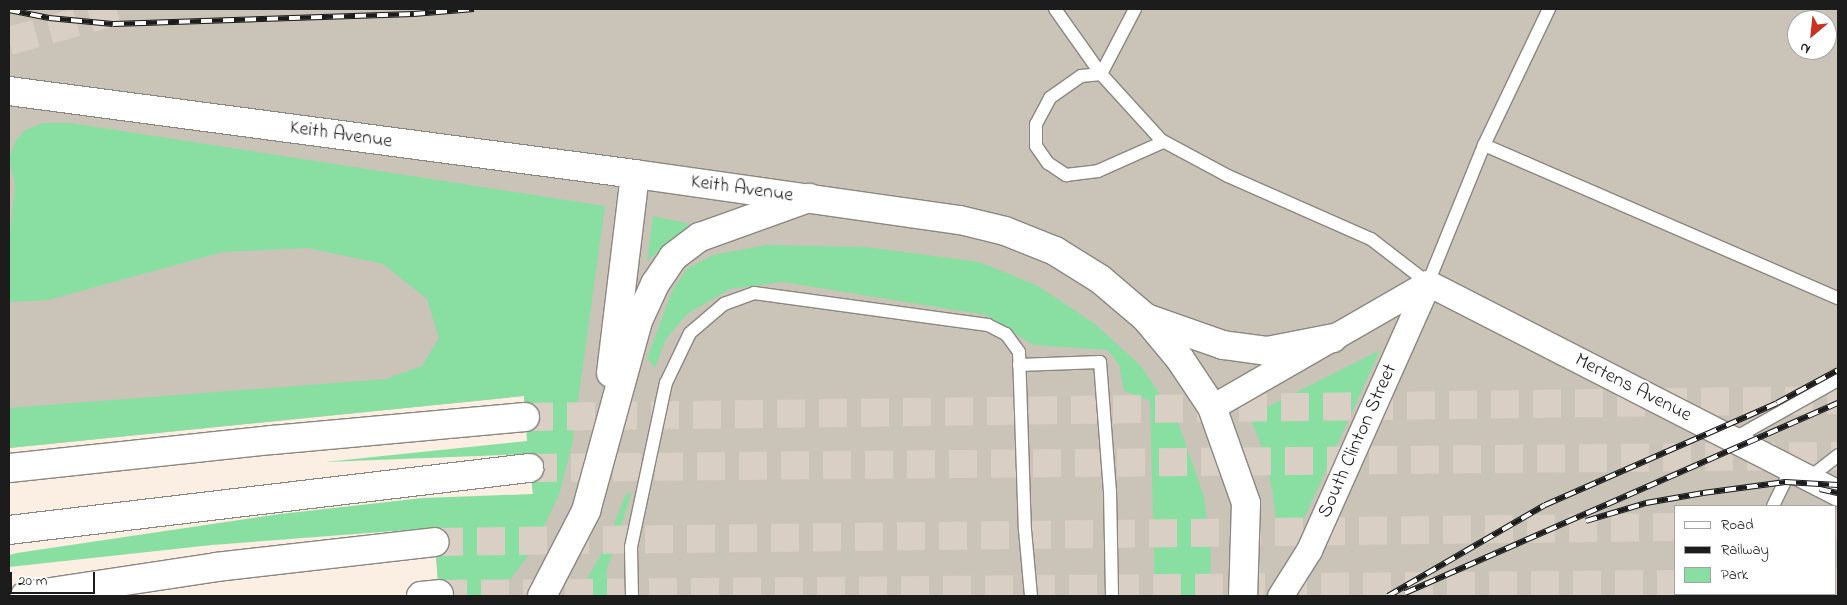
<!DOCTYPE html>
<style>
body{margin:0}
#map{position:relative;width:1847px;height:605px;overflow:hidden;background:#fbefe3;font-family:"Indie Flower",sans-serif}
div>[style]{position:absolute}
.industrial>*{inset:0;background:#cac3b8}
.green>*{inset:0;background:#89dfa2}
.motorway-tunnel>*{height:28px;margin-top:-14px;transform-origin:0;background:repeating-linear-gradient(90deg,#dacfc5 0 28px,transparent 0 42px)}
.roads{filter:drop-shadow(1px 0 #8c8680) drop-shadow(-1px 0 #8c8680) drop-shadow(0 1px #8c8680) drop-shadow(0 -1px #8c8680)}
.service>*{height:12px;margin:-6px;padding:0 6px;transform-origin:6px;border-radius:6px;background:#fff}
.minor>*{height:25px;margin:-12.5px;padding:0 12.5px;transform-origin:12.5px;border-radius:12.5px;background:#fff}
.secondary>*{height:28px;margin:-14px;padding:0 14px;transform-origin:14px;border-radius:14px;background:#fff}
.primary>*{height:28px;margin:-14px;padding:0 14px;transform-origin:14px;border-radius:14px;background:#fff}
.motorway>*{height:28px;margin:-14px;padding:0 14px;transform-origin:14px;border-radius:14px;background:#fff}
.rail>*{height:5.5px;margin-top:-2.75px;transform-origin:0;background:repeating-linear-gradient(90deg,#fff 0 11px,#1c1c1c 0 22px);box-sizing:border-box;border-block:1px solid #1c1c1c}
span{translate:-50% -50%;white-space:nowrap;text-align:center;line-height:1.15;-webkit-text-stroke:4.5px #fff;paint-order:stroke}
.street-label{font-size:20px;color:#1c1c1c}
.frame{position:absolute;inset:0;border:10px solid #1c1c1c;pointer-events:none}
.legend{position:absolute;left:1674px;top:505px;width:162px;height:90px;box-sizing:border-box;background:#fff;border:1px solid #a4a4a4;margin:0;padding:6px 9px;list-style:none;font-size:15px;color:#1c1c1c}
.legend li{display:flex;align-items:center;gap:10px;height:25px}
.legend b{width:25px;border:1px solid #a4a4a4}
.north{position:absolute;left:1787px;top:10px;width:50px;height:50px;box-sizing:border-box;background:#fff;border:1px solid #a4a4a4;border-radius:50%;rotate:208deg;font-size:14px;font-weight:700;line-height:20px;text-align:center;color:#1c1c1c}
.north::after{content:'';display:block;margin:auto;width:18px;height:22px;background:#c8321e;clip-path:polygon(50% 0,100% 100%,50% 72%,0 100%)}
.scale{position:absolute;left:10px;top:572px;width:85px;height:22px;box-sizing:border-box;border:2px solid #1c1c1c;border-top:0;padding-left:6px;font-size:15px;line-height:18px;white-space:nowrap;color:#1c1c1c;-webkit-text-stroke:4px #fff;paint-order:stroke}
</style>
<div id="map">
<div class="industrial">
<div style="clip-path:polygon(evenodd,9px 9px,1838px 9px,1838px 596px,439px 596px,434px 528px,533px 494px,524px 396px,9px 448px,9px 9px,1797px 20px,1827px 20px,1827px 50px,1797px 50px,1797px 20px,9px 9px,1676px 506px,1836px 506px,1836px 594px,1676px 594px,1676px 506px)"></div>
</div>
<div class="green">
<div style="clip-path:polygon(42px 123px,71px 123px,605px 206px,572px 445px,559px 495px,533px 549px,498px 596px,439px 596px,434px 528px,212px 545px,9px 567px,9px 555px,17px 553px,280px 514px,423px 498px,533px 494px,528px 454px,325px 462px,527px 441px,524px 396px,9px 448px,9px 408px,386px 379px,422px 366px,439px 338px,427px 299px,383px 264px,308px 248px,223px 252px,48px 300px,9px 302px,9px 242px,15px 185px,9px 159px,15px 142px,24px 131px)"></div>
<div style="clip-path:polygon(653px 216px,690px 224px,647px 261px)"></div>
<div style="clip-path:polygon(766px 245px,866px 247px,979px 262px,1038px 286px,1095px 324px,1141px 366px,1178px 422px,1204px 497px,1211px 553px,1210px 596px,1155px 596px,1150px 401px,1124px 391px,1119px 365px,1108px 350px,1033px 345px,986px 315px,783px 282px,730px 289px,687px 314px,666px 339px,655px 368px,647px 358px,673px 289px,687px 269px,713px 255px)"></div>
<div style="clip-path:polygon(1380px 350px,1294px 541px,1283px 545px,1278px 538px,1272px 489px,1259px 439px,1249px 416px)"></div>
<div style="clip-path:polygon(632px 492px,606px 573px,611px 596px,577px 596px,605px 547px,625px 496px)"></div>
</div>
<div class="motorway-tunnel">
<div style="left:9px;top:41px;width:119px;rotate:-15.5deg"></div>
<div style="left:525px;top:417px;width:1313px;rotate:-0.74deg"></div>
<div style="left:529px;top:468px;width:1309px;rotate:-0.53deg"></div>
<div style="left:1836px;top:525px;width:2px"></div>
<div style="left:435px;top:542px;width:1241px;rotate:-0.69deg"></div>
<div style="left:1836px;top:582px;width:2px"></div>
<div style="left:439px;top:594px;width:1237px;rotate:-0.46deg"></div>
</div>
<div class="roads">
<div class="service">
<div style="left:1055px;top:9px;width:80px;rotate:54.7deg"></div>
<div style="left:1101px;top:74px;width:89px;rotate:47.7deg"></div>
<div style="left:1161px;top:140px;width:76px;rotate:28.2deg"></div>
<div style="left:1228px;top:176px;width:156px;rotate:23.8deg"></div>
<div style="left:1371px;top:239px;width:72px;rotate:37.7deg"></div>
<div style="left:1428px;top:283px;width:149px;rotate:-67.9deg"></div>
<div style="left:1484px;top:145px;width:151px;rotate:-64.5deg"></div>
<div style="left:1135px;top:9px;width:73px;rotate:117.6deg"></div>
<div style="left:1101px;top:74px;width:20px;rotate:174deg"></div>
<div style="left:1081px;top:76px;width:38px;rotate:145deg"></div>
<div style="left:1050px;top:98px;width:30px;rotate:118deg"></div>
<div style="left:1036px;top:124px;width:22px;rotate:90deg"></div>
<div style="left:1036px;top:146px;width:21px;rotate:55deg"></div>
<div style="left:1048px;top:163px;width:22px;rotate:34deg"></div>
<div style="left:1066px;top:175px;width:32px;rotate:-7deg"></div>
<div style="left:1098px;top:171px;width:71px;rotate:-24deg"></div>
<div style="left:1484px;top:145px;width:386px;rotate:23.4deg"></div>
<div style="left:1019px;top:365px;width:81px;rotate:-2.1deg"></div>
<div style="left:1100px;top:362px;width:129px;rotate:85.6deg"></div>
<div style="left:1110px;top:491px;width:105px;rotate:88.9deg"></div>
<div style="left:1733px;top:439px;width:120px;rotate:-29.3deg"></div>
<div style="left:1809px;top:478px;width:37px;rotate:-38deg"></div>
<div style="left:1773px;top:506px;width:41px;rotate:-64.1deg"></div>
<div style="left:632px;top:596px;width:49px;rotate:-91.2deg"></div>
<div style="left:631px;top:547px;width:168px;rotate:-78deg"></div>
<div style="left:666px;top:383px;width:55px;rotate:-64.4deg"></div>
<div style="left:690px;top:333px;width:45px;rotate:-40.5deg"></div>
<div style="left:724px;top:304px;width:32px;rotate:-20deg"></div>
<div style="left:754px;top:293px;width:236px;rotate:7.8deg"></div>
<div style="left:988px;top:325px;width:20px;rotate:27deg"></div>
<div style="left:1006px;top:334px;width:22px;rotate:54deg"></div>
<div style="left:1019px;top:352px;width:178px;rotate:88.1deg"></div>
<div style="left:1025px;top:530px;width:66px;rotate:84.8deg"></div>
<div style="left:1701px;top:596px;width:3px;rotate:-45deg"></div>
</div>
<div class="minor">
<div style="left:1428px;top:283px;width:461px;rotate:27.1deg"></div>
<div style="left:1212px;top:407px;width:249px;rotate:-29.9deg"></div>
<div style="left:1280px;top:596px;width:54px;rotate:-57.8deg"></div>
<div style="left:1309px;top:550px;width:292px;rotate:-66deg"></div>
</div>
<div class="secondary">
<div style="left:635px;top:174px;width:328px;rotate:8.1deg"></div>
<div style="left:960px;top:220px;width:46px;rotate:13.7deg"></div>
<div style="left:1005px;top:231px;width:54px;rotate:21.8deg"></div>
<div style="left:1055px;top:251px;width:53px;rotate:31.9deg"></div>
<div style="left:1100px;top:279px;width:60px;rotate:40.3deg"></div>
<div style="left:1146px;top:318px;width:53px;rotate:50.3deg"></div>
<div style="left:1180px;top:359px;width:58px;rotate:56.3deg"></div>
<div style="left:1212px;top:407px;width:102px;rotate:70.5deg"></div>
<div style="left:1246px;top:503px;width:93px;rotate:91.8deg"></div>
<div style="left:1146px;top:318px;width:82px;rotate:19.3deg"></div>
<div style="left:1223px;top:345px;width:44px;rotate:7.8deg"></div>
<div style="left:1267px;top:351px;width:67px;rotate:-11.1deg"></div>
</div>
<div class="primary">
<div style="left:9px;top:91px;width:631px;rotate:7.55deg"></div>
</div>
<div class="motorway">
<div style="left:611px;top:373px;width:200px;rotate:-83.1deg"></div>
<div style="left:9px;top:468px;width:265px;rotate:-6.1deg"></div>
<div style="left:273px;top:440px;width:253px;rotate:-5.2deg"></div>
<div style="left:9px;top:530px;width:524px;rotate:-6.8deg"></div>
<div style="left:25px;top:596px;width:193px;rotate:-8.6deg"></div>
<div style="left:216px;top:567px;width:220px;rotate:-6.5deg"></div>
<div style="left:421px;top:596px;width:18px;rotate:-6deg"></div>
<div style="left:542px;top:596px;width:96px;rotate:-62.6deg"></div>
<div style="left:586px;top:511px;width:197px;rotate:-74.7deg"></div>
<div style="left:638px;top:321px;width:41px;rotate:-65.3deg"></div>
<div style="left:655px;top:284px;width:32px;rotate:-56deg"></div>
<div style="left:673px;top:257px;width:34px;rotate:-37deg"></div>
<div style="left:700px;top:237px;width:116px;rotate:-19.7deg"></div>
</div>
</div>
<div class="rail">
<div style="left:9px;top:10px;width:41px;rotate:11.3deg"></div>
<div style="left:49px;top:18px;width:64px;rotate:5.4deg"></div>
<div style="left:113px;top:24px;width:301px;rotate:-1.9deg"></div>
<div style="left:414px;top:14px;width:60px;rotate:-4.8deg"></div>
<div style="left:1820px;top:489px;width:18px;rotate:13deg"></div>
<div style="left:1586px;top:521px;width:63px;rotate:-16.7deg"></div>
<div style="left:1646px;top:503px;width:58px;rotate:-10deg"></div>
<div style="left:1703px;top:493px;width:83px;rotate:-7.6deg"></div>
<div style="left:1785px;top:482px;width:53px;rotate:3.2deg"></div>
<div style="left:1405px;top:593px;width:473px;rotate:-23.7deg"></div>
<div style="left:1388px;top:596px;width:181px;rotate:-30.1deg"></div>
<div style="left:1545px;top:505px;width:253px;rotate:-23.7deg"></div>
<div style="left:1777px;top:403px;width:69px;rotate:-28.4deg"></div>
</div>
<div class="street-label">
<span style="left:341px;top:135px;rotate:8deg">Keith Avenue</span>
<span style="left:742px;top:189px;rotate:8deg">Keith Avenue</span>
<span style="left:1633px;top:388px;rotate:27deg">Mertens Avenue</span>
<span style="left:1358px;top:441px;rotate:-66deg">South Clinton Street</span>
</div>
<div class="frame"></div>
<ul class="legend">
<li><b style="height:6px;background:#fff"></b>Road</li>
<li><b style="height:6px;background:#1c1c1c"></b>Railway</li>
<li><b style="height:14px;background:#89dfa2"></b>Park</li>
</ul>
<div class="north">N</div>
<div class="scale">20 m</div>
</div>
